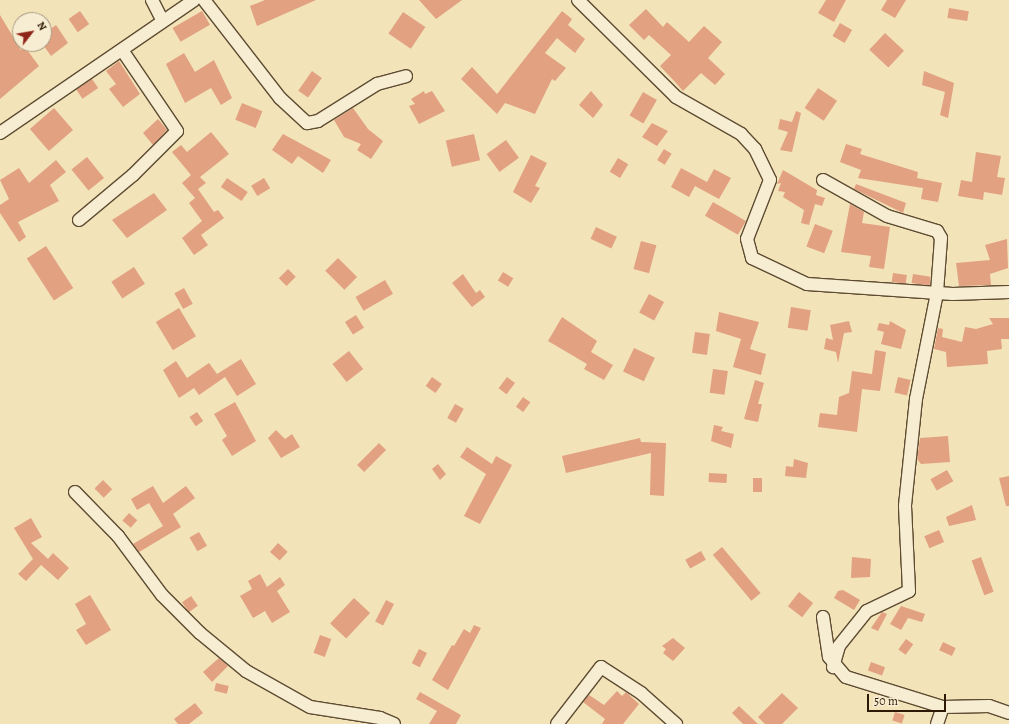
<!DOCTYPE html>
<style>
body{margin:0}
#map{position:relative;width:1009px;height:724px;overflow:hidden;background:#f2e3b9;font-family:Alegreya,serif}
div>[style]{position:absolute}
.building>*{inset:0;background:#e2a181;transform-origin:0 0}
.roads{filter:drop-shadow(1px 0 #5e4c32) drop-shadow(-1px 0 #5e4c32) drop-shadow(0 1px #5e4c32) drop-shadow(0 -1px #5e4c32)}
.street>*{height:12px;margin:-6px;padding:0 6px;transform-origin:6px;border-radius:6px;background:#f7edd2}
span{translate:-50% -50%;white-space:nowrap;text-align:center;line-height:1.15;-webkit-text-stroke:4px #f7edd2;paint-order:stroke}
.north{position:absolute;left:12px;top:12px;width:40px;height:40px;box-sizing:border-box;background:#f7edd2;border:1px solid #a69880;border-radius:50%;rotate:59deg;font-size:11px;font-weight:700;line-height:16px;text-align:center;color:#2d1905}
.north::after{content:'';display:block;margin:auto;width:14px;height:18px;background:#8f2418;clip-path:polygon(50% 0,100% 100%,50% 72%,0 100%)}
.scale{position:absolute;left:867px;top:694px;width:79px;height:18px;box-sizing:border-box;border:2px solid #2d1905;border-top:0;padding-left:5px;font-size:12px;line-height:14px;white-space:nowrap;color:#2d1905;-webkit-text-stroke:3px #f7edd2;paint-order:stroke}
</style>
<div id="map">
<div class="building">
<div style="clip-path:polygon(265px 0,316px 0,257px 26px,250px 6px)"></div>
<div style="clip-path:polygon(419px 0,462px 0,436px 19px)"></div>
<div style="clip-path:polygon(826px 0,846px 0,834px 22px,818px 13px)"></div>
<div style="clip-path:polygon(887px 0,906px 0,895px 18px,881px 10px)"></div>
<div style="left:949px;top:8px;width:20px;height:10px;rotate:9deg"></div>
<div style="clip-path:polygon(646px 9px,663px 27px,667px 22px,689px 42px,704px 26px,722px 42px,708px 58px,725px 74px,715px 85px,701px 73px,683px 91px,676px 83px,660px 66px,671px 55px,649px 35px,644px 40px,629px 25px)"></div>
<div style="left:80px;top:11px;width:16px;height:14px;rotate:55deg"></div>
<div style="left:202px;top:11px;width:16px;height:34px;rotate:60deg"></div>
<div style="clip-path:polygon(562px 11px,572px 19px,568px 25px,585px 39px,575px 53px,557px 38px,545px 53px,566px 68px,555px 81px,552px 79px,535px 114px,505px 103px,497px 114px,461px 79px,472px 67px,497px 94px)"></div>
<div style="left:403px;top:12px;width:27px;height:26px;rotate:34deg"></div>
<div style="clip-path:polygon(0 15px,21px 50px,25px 47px,39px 66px,0 99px)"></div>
<div style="left:840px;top:23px;width:14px;height:15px;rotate:30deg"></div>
<div style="clip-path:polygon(56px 25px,68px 43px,51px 56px,44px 46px,44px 34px)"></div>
<div style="left:885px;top:33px;width:26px;height:23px;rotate:43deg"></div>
<div style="clip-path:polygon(184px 53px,195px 72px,214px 60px,232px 98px,221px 105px,211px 88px,185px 103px,166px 64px)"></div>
<div style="clip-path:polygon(119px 61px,140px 94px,123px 107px,109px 89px,116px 84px,106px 71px)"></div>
<div style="left:312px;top:71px;width:12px;height:24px;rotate:35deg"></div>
<div style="clip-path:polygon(924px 71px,954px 83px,948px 118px,940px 115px,945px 92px,922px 85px)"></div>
<div style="left:92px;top:79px;width:11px;height:19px;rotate:56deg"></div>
<div style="left:818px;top:88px;width:23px;height:24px;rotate:34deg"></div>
<div style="clip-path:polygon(424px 91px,425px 94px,432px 91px,445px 111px,419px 124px,409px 106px,415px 104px,411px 99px)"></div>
<div style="clip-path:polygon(591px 91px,603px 105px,593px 118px,579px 105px)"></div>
<div style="left:643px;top:92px;width:16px;height:27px;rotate:30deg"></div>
<div style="left:242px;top:103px;width:22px;height:18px;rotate:22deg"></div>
<div style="left:54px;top:108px;width:29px;height:32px;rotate:49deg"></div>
<div style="clip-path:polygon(353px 108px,368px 129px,383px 141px,371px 159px,357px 150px,361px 144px,344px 137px,334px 120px)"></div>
<div style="clip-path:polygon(796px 111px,801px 113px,792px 152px,780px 150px,788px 132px,778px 129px,780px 119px,792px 122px)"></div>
<div style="clip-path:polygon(158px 119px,167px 130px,153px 145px,143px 133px)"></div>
<div style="clip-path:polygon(652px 123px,668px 131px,657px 146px,642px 137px)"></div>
<div style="clip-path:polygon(211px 132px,229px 154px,200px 177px,206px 183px,198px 189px,214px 212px,218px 210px,224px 218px,201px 235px,208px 245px,194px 255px,182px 238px,202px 221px,189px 203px,195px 198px,182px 183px,191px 175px,172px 152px,181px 145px,187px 152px)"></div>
<div style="clip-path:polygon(283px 134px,331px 160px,323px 173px,298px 156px,292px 164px,272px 150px)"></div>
<div style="left:474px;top:134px;width:27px;height:29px;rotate:77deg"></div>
<div style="left:506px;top:140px;width:22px;height:24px;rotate:54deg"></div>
<div style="clip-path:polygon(846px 144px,862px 149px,860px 154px,918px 172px,917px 178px,942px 183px,938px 202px,921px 199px,923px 188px,858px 178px,861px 170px,840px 162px)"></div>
<div style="left:664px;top:149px;width:9px;height:13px;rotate:32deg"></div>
<div style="clip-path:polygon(976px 152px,1001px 156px,997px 177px,1005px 178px,1002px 195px,984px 192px,983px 200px,958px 196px,961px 180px,972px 182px)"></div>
<div style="clip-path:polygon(531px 155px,547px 163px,535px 186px,540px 188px,531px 203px,513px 192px)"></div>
<div style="left:87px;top:157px;width:27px;height:20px;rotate:51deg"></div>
<div style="left:618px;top:158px;width:12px;height:16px;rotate:31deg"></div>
<div style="clip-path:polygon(56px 160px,66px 172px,50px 185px,59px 201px,18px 222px,26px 237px,19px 242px,0 213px,0 205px,9px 199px,0 180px,19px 168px,29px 183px)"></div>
<div style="clip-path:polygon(681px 168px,707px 182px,714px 169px,731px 178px,719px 199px,695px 186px,689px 197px,671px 187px)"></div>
<div style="clip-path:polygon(783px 170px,817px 190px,816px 195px,825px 198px,822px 206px,815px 204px,809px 225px,801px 223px,804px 210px,783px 197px,785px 192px,778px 191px,781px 183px,777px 184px)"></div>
<div style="left:227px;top:178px;width:25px;height:11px;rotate:34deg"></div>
<div style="left:264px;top:178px;width:12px;height:15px;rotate:59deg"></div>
<div style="clip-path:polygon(856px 184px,906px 203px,903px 213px,854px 189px)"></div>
<div style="clip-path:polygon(154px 193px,167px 210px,127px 238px,112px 220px)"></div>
<div style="left:713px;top:202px;width:38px;height:16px;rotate:30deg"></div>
<div style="clip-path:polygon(850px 204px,864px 212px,862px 223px,890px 227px,884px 269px,869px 267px,871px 256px,841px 252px)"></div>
<div style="left:815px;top:224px;width:19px;height:24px;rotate:21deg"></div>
<div style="left:596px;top:227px;width:23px;height:13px;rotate:25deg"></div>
<div style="clip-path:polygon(1007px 239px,1008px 268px,990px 274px,991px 285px,959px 286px,956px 263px,990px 260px,985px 245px)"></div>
<div style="left:641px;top:241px;width:16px;height:29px;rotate:15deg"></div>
<div style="left:46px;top:246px;width:50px;height:23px;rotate:57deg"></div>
<div style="left:338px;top:258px;width:27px;height:18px;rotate:45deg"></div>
<div style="left:134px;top:267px;width:20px;height:27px;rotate:57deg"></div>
<div style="left:288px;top:269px;width:11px;height:13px;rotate:45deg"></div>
<div style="left:503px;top:272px;width:12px;height:10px;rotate:31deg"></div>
<div style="left:893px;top:273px;width:14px;height:9px;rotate:8deg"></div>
<div style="clip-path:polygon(463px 274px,476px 293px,480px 290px,485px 297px,472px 307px,452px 283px)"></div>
<div style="left:913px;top:274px;width:18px;height:9px;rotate:9deg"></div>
<div style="left:385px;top:280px;width:16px;height:34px;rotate:60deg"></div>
<div style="left:184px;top:288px;width:18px;height:11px;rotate:61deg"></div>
<div style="left:649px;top:294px;width:17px;height:21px;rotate:28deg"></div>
<div style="left:791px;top:307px;width:20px;height:21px;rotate:9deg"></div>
<div style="left:179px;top:308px;width:33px;height:27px;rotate:59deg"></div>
<div style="clip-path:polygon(719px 312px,759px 322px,750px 349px,766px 354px,761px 375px,733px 367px,741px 339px,716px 331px)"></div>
<div style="left:356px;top:315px;width:15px;height:13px;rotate:58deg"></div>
<div style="clip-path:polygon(562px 317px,597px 341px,591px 352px,613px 365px,604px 380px,584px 369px,587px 364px,548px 341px)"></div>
<div style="clip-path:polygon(989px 318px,1009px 318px,1009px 339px,1001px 339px,1002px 349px,987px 351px,988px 364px,947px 367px,946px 352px,934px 349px,938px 328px,943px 329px,942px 337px,962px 342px,965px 327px,976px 329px,993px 324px)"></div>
<div style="clip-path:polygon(849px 321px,852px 332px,844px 333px,838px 363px,836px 352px,824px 349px,826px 338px,833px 340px,830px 325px)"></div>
<div style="clip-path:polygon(890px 321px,906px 330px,901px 349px,881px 344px,884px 332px,877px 330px,879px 323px,889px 325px)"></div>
<div style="left:695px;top:332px;width:15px;height:21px;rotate:8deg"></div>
<div style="left:634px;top:348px;width:23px;height:26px;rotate:25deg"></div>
<div style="clip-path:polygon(875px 350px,886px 352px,880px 391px,862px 389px,857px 432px,818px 427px,820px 413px,837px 415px,839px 397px,849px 393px,852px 371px,872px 374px)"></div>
<div style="left:349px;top:351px;width:23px;height:21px;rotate:52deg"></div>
<div style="clip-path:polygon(241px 359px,256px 384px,237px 396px,225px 377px,199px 395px,194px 388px,179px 398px,163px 370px,176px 361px,187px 378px,209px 363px,217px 374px)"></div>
<div style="left:713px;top:369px;width:15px;height:24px;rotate:8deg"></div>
<div style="left:432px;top:377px;width:12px;height:11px;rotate:35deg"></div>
<div style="left:507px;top:377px;width:10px;height:14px;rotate:37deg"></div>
<div style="left:898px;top:377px;width:13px;height:16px;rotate:13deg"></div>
<div style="clip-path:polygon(755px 380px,764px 383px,758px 404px,762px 404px,758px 422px,744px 419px)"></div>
<div style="left:523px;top:397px;width:9px;height:12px;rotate:36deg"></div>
<div style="clip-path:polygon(235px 402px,256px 441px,232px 456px,222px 440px,227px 436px,214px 414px)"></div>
<div style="left:455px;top:404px;width:10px;height:16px;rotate:29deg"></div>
<div style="left:197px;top:412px;width:11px;height:9px;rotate:56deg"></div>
<div style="clip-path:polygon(714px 425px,723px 427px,721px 431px,734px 434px,731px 448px,711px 441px)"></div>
<div style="clip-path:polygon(276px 430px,285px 439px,292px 434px,300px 447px,281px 458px,268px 438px)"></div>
<div style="clip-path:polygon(948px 436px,950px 462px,921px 464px,917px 459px,920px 438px)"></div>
<div style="clip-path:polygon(640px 438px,641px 442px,666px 443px,664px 496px,650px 495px,651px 453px,566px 473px,562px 456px)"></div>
<div style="left:379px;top:443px;width:10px;height:31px;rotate:45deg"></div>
<div style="clip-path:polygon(467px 447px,492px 464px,496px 456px,512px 465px,480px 524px,464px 516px,486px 474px,460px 457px)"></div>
<div style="clip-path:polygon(794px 459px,808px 463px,806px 478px,785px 476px,786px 466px,793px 467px)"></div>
<div style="clip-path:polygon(438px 464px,446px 474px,440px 480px,432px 469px)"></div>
<div style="left:947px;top:470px;width:13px;height:19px;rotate:61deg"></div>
<div style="left:709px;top:473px;width:18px;height:9px;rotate:3deg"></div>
<div style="clip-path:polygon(1009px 476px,1009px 506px,1006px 506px,999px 478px)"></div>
<div style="left:753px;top:478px;width:9px;height:14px"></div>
<div style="left:103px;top:480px;width:13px;height:12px;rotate:45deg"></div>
<div style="clip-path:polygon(153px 486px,163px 503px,186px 486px,195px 498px,173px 514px,181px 527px,139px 552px,133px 544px,163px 526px,149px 503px,137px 510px,131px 499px)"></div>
<div style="clip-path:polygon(972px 505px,976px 520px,949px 526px,946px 517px)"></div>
<div style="left:129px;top:513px;width:11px;height:10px;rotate:41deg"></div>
<div style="clip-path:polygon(31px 518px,42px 537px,31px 543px,48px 559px,53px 553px,69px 568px,58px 580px,41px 565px,26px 581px,18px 574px,33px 559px,14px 528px)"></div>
<div style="left:939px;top:530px;width:13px;height:16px;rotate:67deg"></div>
<div style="left:199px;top:532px;width:16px;height:11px;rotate:60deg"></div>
<div style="left:278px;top:543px;width:13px;height:12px;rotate:42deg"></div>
<div style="left:722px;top:547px;width:60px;height:12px;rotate:50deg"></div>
<div style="left:701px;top:551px;width:10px;height:18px;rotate:61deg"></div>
<div style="clip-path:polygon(852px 557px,871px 559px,870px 577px,851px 578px)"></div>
<div style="left:981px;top:557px;width:37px;height:10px;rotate:70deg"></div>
<div style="clip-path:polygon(260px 574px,267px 587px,280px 577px,285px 585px,277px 591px,290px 612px,272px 623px,265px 611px,253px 618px,240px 596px,252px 589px,248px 581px)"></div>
<div style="clip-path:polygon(843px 590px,860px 600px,854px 610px,834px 598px,838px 591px)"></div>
<div style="left:799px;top:592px;width:18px;height:18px;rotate:38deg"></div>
<div style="clip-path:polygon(90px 595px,111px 630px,86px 645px,76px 630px,86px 624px,75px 604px)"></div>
<div style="left:191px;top:596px;width:12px;height:11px;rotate:55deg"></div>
<div style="left:354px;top:598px;width:22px;height:35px;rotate:43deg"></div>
<div style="left:386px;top:600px;width:9px;height:24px;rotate:27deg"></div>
<div style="clip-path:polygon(901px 606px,925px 614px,922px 622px,908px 618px,901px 630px,890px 624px)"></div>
<div style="clip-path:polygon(882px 612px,887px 614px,878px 631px,871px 628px)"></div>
<div style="clip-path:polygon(474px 625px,481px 628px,448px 690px,432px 680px,452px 645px,454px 646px,464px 629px,470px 633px)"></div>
<div style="left:320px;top:635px;width:12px;height:19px;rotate:20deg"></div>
<div style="clip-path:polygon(673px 638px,685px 648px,673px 661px,663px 653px,666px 649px,662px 646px)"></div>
<div style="left:906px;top:639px;width:9px;height:13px;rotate:36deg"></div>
<div style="left:943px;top:642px;width:14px;height:9px;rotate:25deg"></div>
<div style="left:419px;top:649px;width:9px;height:16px;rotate:27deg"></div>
<div style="clip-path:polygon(219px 658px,228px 666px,212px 682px,203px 672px)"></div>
<div style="left:871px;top:662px;width:15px;height:9px;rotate:20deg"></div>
<div style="left:216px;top:683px;width:13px;height:8px;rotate:13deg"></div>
<div style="clip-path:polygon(617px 691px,622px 696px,626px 692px,639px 704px,623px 724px,602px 724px,605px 719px,583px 702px,589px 695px,604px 705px)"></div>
<div style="clip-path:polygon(420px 692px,461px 715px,456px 724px,429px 724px,437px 711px,416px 699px)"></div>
<div style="clip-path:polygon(782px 693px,798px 708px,782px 724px,765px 724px,758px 717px)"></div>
<div style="clip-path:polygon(195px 703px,203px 713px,189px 724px,178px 724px,174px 719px)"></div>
<div style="clip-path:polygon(739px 706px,758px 724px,743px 724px,732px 713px)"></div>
<div style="left:895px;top:712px;width:10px;height:9px;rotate:17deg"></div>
</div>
<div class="roads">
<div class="street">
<div style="left:152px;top:0;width:22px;rotate:63deg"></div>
<div style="left:204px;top:0;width:124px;rotate:52.2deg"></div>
<div style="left:280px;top:98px;width:37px;rotate:43deg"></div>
<div style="left:307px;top:123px;width:11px;rotate:-10deg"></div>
<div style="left:318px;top:121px;width:70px;rotate:-32.1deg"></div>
<div style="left:377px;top:84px;width:30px;rotate:-15deg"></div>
<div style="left:578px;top:0;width:138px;rotate:44.7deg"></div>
<div style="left:676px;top:97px;width:75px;rotate:29.6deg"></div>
<div style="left:741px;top:134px;width:21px;rotate:47deg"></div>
<div style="left:755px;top:149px;width:34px;rotate:64deg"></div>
<div style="left:770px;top:180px;width:63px;rotate:111.3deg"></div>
<div style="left:747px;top:239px;width:20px;rotate:75deg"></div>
<div style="left:752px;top:258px;width:61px;rotate:25.3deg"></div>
<div style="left:807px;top:284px;width:146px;rotate:3.9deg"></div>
<div style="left:953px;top:294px;width:56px;rotate:-2deg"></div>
<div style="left:0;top:133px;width:235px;rotate:-34.4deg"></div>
<div style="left:823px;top:180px;width:73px;rotate:29.4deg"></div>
<div style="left:887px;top:216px;width:52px;rotate:16.7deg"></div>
<div style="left:937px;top:231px;width:8px;rotate:60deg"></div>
<div style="left:941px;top:238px;width:55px;rotate:94.2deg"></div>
<div style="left:937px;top:293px;width:108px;rotate:101.2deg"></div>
<div style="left:916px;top:399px;width:108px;rotate:95.9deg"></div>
<div style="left:905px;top:506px;width:85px;rotate:87.3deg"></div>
<div style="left:909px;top:591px;width:47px;rotate:154.5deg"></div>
<div style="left:867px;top:611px;width:45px;rotate:128.7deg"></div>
<div style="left:839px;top:646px;width:22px;rotate:106deg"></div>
<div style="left:79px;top:220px;width:70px;rotate:-39.8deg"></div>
<div style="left:133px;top:175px;width:62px;rotate:-45deg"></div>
<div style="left:177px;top:131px;width:98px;rotate:-124.2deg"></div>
<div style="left:75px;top:492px;width:62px;rotate:45.7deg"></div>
<div style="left:118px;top:536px;width:74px;rotate:53.3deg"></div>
<div style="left:162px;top:595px;width:54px;rotate:45deg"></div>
<div style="left:200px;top:633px;width:60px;rotate:39.6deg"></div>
<div style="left:246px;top:671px;width:73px;rotate:29.4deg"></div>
<div style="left:310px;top:707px;width:71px;rotate:8.9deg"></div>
<div style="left:380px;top:718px;width:15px;rotate:23deg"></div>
<div style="left:823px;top:617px;width:40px;rotate:81.5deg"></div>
<div style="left:829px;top:657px;width:26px;rotate:50deg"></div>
<div style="left:846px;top:677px;width:102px;rotate:17.2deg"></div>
<div style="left:943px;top:707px;width:46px;rotate:-1.2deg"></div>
<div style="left:989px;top:706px;width:21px;rotate:19deg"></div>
<div style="left:557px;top:724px;width:72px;rotate:-52.3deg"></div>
<div style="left:601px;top:667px;width:48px;rotate:33deg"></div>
<div style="left:641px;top:693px;width:47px;rotate:41.5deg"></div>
<div style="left:937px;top:724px;width:18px;rotate:-71deg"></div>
</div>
</div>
<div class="north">N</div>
<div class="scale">50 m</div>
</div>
